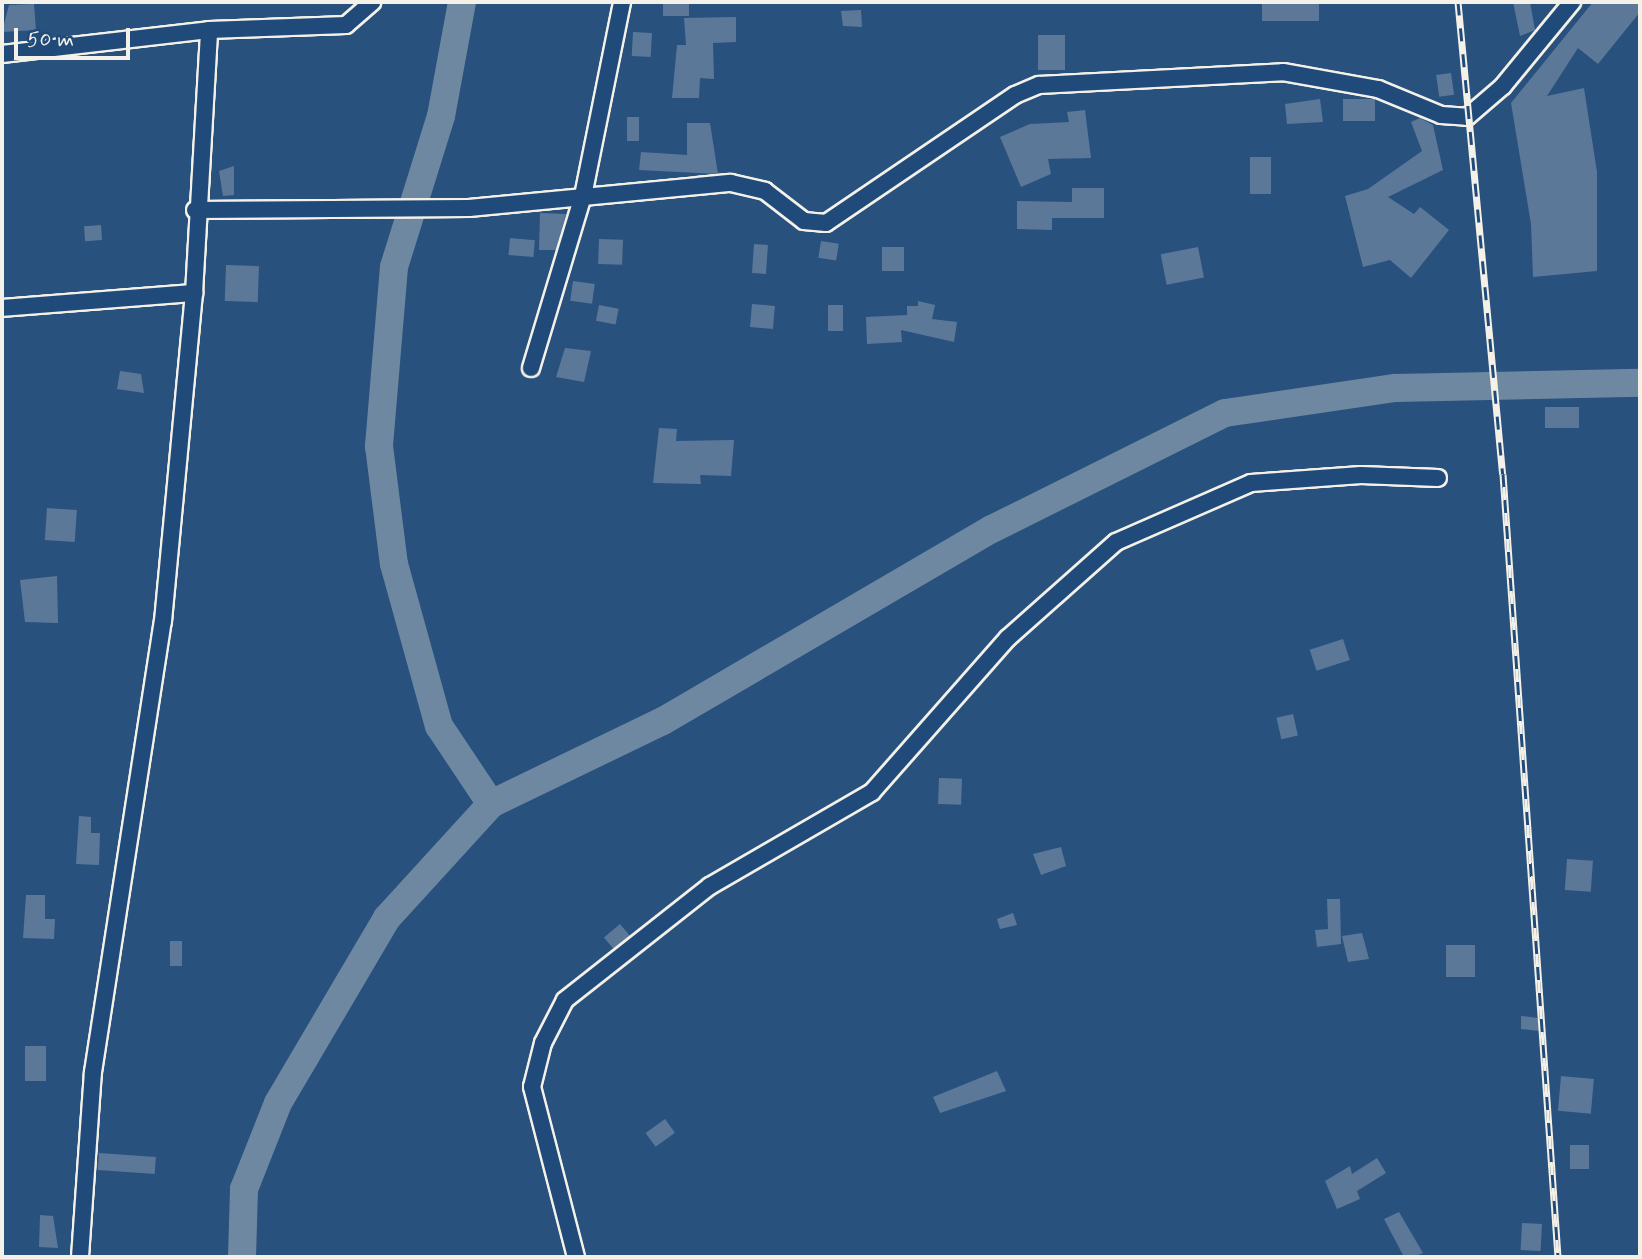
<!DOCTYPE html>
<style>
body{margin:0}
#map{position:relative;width:1642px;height:1259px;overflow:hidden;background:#28517e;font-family:Mynerve,sans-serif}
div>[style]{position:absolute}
.river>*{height:28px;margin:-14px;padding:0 14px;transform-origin:14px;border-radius:14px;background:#6e88a2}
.building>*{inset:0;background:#5b7899;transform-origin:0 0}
.roads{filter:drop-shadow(2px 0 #f4f1e8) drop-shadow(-2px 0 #f4f1e8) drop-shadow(0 2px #f4f1e8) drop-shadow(0 -2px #f4f1e8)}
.minor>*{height:16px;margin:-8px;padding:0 8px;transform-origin:8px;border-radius:8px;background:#1f4a7a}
.rail>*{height:7px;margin-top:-3.5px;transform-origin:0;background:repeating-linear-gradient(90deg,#1f4a7a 0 13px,#f4f1e8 0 26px);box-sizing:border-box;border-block:2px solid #f4f1e8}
span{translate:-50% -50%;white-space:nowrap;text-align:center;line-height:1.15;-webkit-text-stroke:5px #1f4a7a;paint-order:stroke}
.frame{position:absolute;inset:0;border:4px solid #f4f1e8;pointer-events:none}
.scale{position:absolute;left:14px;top:28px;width:116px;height:32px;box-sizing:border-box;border:4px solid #f4f1e8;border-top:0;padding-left:9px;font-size:21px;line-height:24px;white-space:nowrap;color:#f4f1e8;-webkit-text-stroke:5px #1f4a7a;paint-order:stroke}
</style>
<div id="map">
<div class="river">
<div style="left:462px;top:2px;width:116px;rotate:100.4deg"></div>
<div style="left:441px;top:116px;width:158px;rotate:107.3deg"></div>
<div style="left:394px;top:267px;width:180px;rotate:94.8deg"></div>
<div style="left:379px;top:446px;width:119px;rotate:82.8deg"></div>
<div style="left:394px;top:564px;width:168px;rotate:74.5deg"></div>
<div style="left:439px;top:726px;width:94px;rotate:56.3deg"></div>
<div style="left:242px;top:1257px;width:68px;rotate:-88.3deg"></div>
<div style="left:244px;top:1189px;width:92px;rotate:-68.4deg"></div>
<div style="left:278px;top:1103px;width:215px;rotate:-59.5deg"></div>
<div style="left:387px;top:918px;width:154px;rotate:-47.6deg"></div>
<div style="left:491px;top:804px;width:191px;rotate:-25.8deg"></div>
<div style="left:663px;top:721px;width:381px;rotate:-30.3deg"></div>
<div style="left:992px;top:529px;width:260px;rotate:-26.5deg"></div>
<div style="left:1225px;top:413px;width:172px;rotate:-8.4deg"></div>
<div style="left:1395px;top:388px;width:245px;rotate:-1.2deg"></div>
</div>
<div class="building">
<div style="left:663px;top:2px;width:26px;height:14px"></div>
<div style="left:1262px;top:2px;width:57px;height:19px"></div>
<div style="clip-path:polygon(1513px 2px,1530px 2px,1535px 30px,1520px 36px)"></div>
<div style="clip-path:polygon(1593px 2px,1640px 2px,1640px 12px,1598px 64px,1578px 48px,1547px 96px,1584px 88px,1597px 172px,1597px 271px,1533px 277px,1531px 224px,1511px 103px)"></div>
<div style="clip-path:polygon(34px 4px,36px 30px,2px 32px,9px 5px)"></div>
<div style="clip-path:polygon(861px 10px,862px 27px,843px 26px,841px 11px)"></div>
<div style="clip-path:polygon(736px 17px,736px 42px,713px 43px,714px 79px,700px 78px,699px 98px,672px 98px,677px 45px,686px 45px,684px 18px)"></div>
<div style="left:633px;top:32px;width:19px;height:24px;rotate:3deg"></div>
<div style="left:1038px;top:35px;width:27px;height:35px"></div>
<div style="left:1451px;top:73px;width:22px;height:15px;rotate:82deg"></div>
<div style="clip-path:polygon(1320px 99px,1323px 122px,1287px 124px,1285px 104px)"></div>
<div style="left:1343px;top:99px;width:32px;height:22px"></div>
<div style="clip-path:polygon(1085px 110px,1091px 158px,1048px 159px,1051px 174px,1021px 187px,1000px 137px,1030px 124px,1069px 122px,1067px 112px)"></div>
<div style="left:627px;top:117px;width:12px;height:24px"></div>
<div style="clip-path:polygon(1420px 118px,1433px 125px,1443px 170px,1388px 197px,1414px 214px,1420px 207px,1449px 230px,1411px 278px,1390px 260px,1363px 267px,1345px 196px,1368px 189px,1422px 151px,1411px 122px)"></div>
<div style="clip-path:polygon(687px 123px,710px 123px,718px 174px,639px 170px,641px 152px,687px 155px)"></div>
<div style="left:1250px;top:157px;width:21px;height:37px"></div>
<div style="clip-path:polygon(234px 166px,234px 195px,223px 196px,219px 171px)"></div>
<div style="clip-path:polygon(1072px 188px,1104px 188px,1104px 218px,1052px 218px,1052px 230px,1017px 229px,1017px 201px,1072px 202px)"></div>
<div style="clip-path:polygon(540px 213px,566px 214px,556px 250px,539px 250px)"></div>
<div style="left:101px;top:225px;width:15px;height:17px;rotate:86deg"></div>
<div style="left:510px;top:238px;width:25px;height:17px;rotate:5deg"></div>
<div style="left:599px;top:239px;width:24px;height:25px;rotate:2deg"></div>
<div style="left:821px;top:241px;width:18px;height:17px;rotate:9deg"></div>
<div style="left:754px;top:244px;width:14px;height:29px;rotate:4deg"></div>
<div style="left:882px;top:247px;width:22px;height:24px"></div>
<div style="left:1198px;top:247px;width:31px;height:38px;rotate:79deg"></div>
<div style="left:226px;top:265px;width:33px;height:36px;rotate:2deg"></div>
<div style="left:573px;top:281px;width:22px;height:20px;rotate:8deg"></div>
<div style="clip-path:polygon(918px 301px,935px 305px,932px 319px,957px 322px,954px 342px,901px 330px,902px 342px,867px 344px,866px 317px,907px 315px,907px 306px,918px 306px)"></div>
<div style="left:752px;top:304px;width:23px;height:23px;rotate:5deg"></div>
<div style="left:599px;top:305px;width:20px;height:16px;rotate:11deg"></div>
<div style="left:828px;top:305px;width:15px;height:26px"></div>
<div style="clip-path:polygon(565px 348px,591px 351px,584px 382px,556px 377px)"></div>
<div style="clip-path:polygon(120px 371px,141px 374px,144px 393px,117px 389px)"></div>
<div style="left:1545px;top:407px;width:34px;height:21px"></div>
<div style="clip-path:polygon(659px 428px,677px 429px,676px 441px,734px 440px,731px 476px,700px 475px,701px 484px,653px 483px)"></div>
<div style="left:47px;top:508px;width:30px;height:32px;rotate:4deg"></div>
<div style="clip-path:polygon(57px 576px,58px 623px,25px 622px,20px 580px)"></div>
<div style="left:1343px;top:639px;width:22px;height:35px;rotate:72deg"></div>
<div style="left:1293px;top:714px;width:22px;height:17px;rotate:77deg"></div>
<div style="left:939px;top:778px;width:23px;height:26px;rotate:2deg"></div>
<div style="clip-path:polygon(79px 816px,91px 817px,91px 833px,100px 833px,99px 865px,76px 864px)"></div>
<div style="clip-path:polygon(1061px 847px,1066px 866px,1041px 875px,1033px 854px)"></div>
<div style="left:1567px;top:859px;width:26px;height:31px;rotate:4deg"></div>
<div style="clip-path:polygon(26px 895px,45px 895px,45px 919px,55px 919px,54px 939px,23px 938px)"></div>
<div style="clip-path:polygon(1327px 899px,1340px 899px,1341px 944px,1317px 947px,1315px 930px,1328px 929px)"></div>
<div style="clip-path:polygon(1013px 913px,1017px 925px,1000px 929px,997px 919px)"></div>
<div style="left:620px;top:924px;width:16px;height:21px;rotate:50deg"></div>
<div style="clip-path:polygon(1362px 933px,1369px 959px,1348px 962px,1342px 936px)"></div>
<div style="left:170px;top:941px;width:12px;height:25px"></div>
<div style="left:1446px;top:945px;width:29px;height:32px"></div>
<div style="clip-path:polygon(1521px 1016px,1539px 1018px,1539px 1031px,1521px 1029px)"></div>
<div style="left:25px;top:1046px;width:21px;height:35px"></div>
<div style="clip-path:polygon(997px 1071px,1006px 1091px,940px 1113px,933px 1097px)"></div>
<div style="left:1561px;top:1076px;width:33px;height:35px;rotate:5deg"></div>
<div style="left:665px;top:1119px;width:17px;height:24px;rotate:54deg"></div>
<div style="left:1570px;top:1145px;width:19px;height:24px"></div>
<div style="left:99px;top:1153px;width:57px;height:17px;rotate:4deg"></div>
<div style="clip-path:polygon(1377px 1158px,1386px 1173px,1357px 1191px,1360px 1199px,1337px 1209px,1325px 1181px,1350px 1166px,1352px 1174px)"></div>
<div style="clip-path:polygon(1399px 1212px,1423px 1253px,1413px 1257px,1404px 1257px,1384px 1219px)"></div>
<div style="clip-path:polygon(40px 1215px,53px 1216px,58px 1248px,39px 1247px)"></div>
<div style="left:1522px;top:1223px;width:20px;height:27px;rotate:3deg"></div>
</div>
<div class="roads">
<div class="minor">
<div style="left:2px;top:54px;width:208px;rotate:-6.6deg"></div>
<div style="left:209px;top:30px;width:137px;rotate:-2.1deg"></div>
<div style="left:346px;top:25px;width:35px;rotate:-41deg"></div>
<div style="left:195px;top:210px;width:274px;rotate:-0.4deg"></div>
<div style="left:469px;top:208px;width:263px;rotate:-5.5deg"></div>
<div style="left:731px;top:183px;width:35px;rotate:13deg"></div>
<div style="left:765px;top:191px;width:49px;rotate:37.6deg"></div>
<div style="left:804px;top:221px;width:22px;rotate:5deg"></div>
<div style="left:826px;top:223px;width:228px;rotate:-34.1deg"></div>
<div style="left:1015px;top:95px;width:26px;rotate:-23deg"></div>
<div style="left:1039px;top:85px;width:244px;rotate:-3deg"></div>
<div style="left:1283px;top:72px;width:97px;rotate:10.1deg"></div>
<div style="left:1378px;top:89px;width:68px;rotate:22.4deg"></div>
<div style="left:1441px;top:115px;width:26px;rotate:4deg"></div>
<div style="left:1467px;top:117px;width:48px;rotate:-40.7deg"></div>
<div style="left:1503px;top:86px;width:109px;rotate:-50.6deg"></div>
<div style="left:2px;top:308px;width:193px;rotate:-4.5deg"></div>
<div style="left:531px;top:368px;width:180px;rotate:-73.2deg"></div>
<div style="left:583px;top:196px;width:198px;rotate:-78.6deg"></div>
<div style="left:80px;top:1257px;width:185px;rotate:-86deg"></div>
<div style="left:93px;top:1072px;width:456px;rotate:-81.2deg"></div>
<div style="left:163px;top:621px;width:329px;rotate:-84.6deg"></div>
<div style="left:194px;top:293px;width:263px;rotate:-86.7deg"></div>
<div style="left:576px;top:1257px;width:176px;rotate:-104.5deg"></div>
<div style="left:532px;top:1087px;width:45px;rotate:-76deg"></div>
<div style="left:543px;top:1043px;width:48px;rotate:-62.9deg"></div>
<div style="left:565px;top:1000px;width:184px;rotate:-38.2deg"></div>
<div style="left:710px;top:886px;width:187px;rotate:-30.1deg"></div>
<div style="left:872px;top:792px;width:205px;rotate:-48.6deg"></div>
<div style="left:1008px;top:638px;width:144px;rotate:-41.6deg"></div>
<div style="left:1116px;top:542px;width:147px;rotate:-23.6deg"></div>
<div style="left:1251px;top:483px;width:110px;rotate:-4.2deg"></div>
<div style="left:1361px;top:475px;width:77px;rotate:2.2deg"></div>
</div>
</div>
<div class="rail">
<div style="left:1458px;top:2px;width:474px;rotate:84.6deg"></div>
<div style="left:1503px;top:474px;width:785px;rotate:85.98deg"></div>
</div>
<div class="frame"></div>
<div class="scale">50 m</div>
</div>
